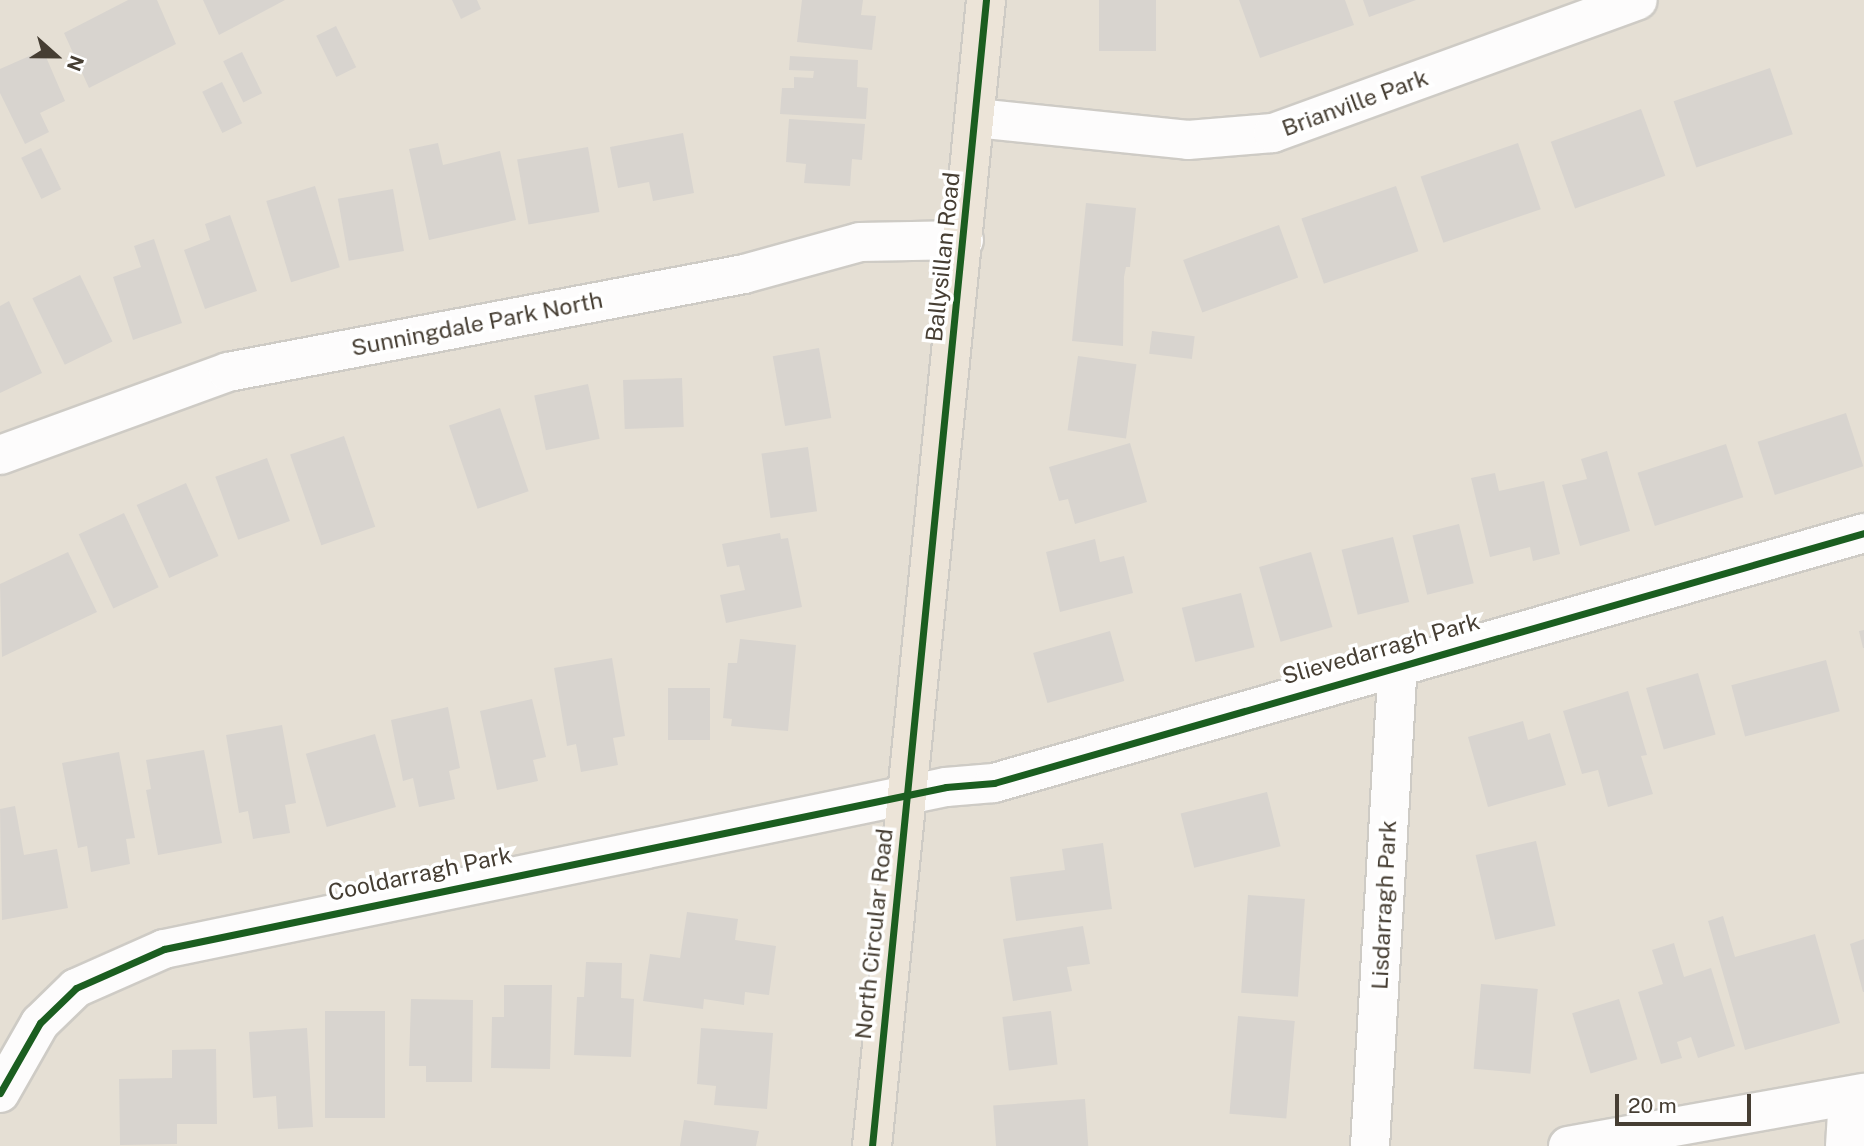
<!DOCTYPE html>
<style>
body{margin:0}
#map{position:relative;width:1864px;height:1146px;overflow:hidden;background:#f0ede8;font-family:"Public Sans",sans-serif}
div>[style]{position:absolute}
.residential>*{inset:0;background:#e5dfd4;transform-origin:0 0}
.building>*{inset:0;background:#d8d4cf;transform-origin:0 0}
.roads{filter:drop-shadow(2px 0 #cecbc5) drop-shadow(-2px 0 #cecbc5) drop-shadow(0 2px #cecbc5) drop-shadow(0 -2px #cecbc5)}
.minor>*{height:38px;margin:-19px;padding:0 19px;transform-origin:19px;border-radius:19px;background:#fdfcfc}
.highway>*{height:38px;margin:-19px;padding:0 19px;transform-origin:19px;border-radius:19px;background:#ece4d8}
.cycleway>*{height:7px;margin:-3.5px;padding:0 3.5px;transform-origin:3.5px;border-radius:3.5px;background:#1b5e20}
span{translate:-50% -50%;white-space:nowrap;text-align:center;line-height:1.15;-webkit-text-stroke:7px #fff;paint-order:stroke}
.street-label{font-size:23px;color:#463e33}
.north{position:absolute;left:21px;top:21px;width:70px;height:70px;-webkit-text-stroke:5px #fff;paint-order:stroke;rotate:111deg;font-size:19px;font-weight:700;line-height:28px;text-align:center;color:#463e33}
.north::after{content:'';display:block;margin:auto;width:24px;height:32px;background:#463e33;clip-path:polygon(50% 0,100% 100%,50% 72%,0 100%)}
.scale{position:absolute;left:1615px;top:1094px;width:136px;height:32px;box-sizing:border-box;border:4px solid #463e33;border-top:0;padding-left:9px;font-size:21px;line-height:24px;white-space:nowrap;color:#463e33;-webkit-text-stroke:5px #fff;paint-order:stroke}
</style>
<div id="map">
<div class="residential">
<div style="left:0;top:0;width:1864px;height:1146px"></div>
</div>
<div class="building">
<div style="clip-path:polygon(128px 0,157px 0,176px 44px,89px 88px,64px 33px)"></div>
<div style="clip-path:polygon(203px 0,285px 0,219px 35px)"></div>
<div style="clip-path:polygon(452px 0,477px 0,481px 9px,461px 19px)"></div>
<div style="clip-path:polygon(802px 0,863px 0,861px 15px,876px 16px,872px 50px,797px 42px)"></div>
<div style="left:1099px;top:0;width:57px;height:51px"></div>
<div style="clip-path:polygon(1239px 0,1345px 0,1354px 25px,1260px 58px)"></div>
<div style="clip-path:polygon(1363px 0,1416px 0,1369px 17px)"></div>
<div style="left:336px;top:26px;width:46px;height:22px;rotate:64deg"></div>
<div style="clip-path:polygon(43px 50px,65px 101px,40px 113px,49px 132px,25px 144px,0 93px,0 69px)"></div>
<div style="left:242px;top:52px;width:46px;height:21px;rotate:64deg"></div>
<div style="clip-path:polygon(790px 56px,858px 60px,857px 87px,868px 88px,866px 119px,780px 114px,782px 88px,794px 88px,794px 77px,813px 78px,814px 71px,789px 70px)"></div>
<div style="left:1770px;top:68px;width:70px;height:102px;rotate:71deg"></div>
<div style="left:222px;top:82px;width:46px;height:22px;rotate:64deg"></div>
<div style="left:1641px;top:109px;width:71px;height:96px;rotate:70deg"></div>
<div style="clip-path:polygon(789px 119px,865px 124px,862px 160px,852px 159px,850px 186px,804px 183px,806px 164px,786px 162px)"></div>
<div style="clip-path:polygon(683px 133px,694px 193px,653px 201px,649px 182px,618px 188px,610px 147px)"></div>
<div style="clip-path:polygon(438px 143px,443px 165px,500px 151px,516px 220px,429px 240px,409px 149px)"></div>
<div style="left:1518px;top:143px;width:70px;height:103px;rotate:71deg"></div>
<div style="left:588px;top:147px;width:66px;height:72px;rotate:80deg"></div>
<div style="left:41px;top:148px;width:46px;height:22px;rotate:64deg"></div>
<div style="left:315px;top:186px;width:85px;height:51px;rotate:73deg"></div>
<div style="left:1396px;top:186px;width:69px;height:100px;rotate:71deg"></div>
<div style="left:393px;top:189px;width:63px;height:56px;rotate:80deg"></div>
<div style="clip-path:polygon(1086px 203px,1136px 208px,1130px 267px,1126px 267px,1124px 277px,1123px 346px,1072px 341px)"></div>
<div style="clip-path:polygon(230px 215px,257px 291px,205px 309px,184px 250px,210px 240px,205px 224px)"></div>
<div style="left:1279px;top:225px;width:56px;height:102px;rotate:70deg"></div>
<div style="clip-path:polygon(154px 239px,182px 323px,133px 340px,113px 277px,141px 267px,134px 246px)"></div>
<div style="left:80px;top:275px;width:74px;height:53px;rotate:64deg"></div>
<div style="clip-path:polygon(9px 301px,42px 373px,0 393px,0 306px)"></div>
<div style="left:1152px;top:331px;width:43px;height:23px;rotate:7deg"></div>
<div style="left:819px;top:348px;width:71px;height:47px;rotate:80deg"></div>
<div style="left:1078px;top:356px;width:59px;height:75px;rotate:8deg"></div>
<div style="left:682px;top:378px;width:49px;height:59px;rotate:88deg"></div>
<div style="left:588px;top:384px;width:56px;height:55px;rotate:78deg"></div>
<div style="left:500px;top:408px;width:88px;height:54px;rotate:71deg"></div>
<div style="left:1846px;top:413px;width:56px;height:93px;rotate:72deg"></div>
<div style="left:344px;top:436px;width:96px;height:57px;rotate:71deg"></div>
<div style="clip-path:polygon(1130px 443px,1147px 502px,1075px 524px,1068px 499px,1059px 501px,1049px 467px)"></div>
<div style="left:1726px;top:444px;width:56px;height:93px;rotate:72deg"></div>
<div style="left:808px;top:447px;width:65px;height:47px;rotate:82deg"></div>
<div style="clip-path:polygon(1607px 451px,1630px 531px,1580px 546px,1562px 485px,1587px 479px,1581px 459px)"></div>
<div style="left:267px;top:458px;width:67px;height:55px;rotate:70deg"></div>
<div style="clip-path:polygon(1495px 473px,1499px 491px,1544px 481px,1560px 554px,1533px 561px,1530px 547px,1490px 557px,1471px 478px)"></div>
<div style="left:186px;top:483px;width:80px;height:54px;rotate:66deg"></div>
<div style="left:124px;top:513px;width:82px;height:50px;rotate:65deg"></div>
<div style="left:1459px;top:524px;width:61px;height:48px;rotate:76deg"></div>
<div style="clip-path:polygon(780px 533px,781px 539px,788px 538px,802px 607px,726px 623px,720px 595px,745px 590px,739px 565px,727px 567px,722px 544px)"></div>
<div style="left:1393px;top:537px;width:67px;height:53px;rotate:76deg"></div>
<div style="clip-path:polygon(1095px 539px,1100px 562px,1124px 556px,1133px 593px,1060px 612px,1046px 552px)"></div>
<div style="clip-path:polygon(68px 552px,97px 612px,2px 657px,0 584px)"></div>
<div style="left:1311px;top:552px;width:78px;height:54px;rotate:74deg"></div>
<div style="left:1241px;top:593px;width:56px;height:61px;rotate:76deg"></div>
<div style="clip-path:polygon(1864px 630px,1864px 648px,1863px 648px,1859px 631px)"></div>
<div style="left:1110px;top:631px;width:52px;height:80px;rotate:74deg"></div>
<div style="clip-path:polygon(740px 639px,796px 645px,788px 731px,731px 726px,732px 719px,723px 718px,728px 663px,737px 663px)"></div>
<div style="clip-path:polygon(612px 658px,625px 736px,613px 738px,618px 765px,581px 772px,576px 744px,567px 746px,554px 668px)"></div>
<div style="left:1826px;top:660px;width:53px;height:98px;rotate:75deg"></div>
<div style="left:1698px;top:673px;width:64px;height:54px;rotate:74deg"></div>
<div style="left:668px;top:688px;width:42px;height:52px"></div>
<div style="clip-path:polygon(1628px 691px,1647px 755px,1641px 756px,1653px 794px,1608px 807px,1598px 770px,1582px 774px,1563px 711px)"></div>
<div style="clip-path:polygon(532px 699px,546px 757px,533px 760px,538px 781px,497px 790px,480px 711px)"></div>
<div style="clip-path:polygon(448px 707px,460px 768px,449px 771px,455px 799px,419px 807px,413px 778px,403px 781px,391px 720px)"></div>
<div style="clip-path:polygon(1523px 721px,1528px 740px,1550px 733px,1566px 785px,1488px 807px,1468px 737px)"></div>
<div style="clip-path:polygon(282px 725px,296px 803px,285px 805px,290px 833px,253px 839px,248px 811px,239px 813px,226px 735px)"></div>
<div style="left:375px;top:734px;width:76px;height:72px;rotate:74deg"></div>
<div style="clip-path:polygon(204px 750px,222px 843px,158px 855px,146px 790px,151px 789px,146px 760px)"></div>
<div style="clip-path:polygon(119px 752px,135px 838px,126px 839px,130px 864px,91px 872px,87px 846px,78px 848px,62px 763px)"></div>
<div style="left:1267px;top:792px;width:56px;height:89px;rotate:76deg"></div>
<div style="clip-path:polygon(15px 806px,24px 855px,57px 849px,68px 908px,2px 920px,0 809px)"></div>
<div style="left:1536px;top:841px;width:87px;height:62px;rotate:77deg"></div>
<div style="clip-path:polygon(1103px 843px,1112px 909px,1016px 921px,1010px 877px,1065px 870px,1062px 849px)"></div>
<div style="left:1248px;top:895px;width:57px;height:98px;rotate:4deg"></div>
<div style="clip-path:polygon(687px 912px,738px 919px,735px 940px,776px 946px,769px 995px,745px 992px,744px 1005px,704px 999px,703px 1009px,643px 1001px,650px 954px,680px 958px)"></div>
<div style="clip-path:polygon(1723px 916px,1735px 957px,1815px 934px,1840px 1023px,1745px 1050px,1708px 921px)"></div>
<div style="clip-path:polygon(1083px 926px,1090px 964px,1067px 967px,1072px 991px,1013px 1001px,1003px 939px)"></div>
<div style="clip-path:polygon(1864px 939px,1864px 992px,1863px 992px,1850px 944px)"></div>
<div style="clip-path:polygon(1674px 943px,1684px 977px,1711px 968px,1735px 1046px,1698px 1058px,1691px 1037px,1677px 1042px,1682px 1058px,1661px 1064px,1638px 992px,1663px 984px,1652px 950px)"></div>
<div style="clip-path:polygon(586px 962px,622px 963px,621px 998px,634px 999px,631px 1057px,574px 1055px,577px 997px,584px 997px)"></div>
<div style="left:1481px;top:984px;width:57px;height:85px;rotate:5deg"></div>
<div style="clip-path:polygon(504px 985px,552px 985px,550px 1069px,491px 1068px,492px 1017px,504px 1017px)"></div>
<div style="clip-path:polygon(411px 999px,473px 1000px,472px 1082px,426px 1082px,426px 1066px,409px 1066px)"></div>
<div style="left:1619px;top:999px;width:63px;height:49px;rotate:73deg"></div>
<div style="left:325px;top:1011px;width:60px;height:107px"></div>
<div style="left:1051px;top:1011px;width:54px;height:49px;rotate:83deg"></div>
<div style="left:1238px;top:1016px;width:57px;height:98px;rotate:5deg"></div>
<div style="clip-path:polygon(307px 1028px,313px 1127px,278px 1129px,276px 1096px,253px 1098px,249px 1032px)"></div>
<div style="clip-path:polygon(701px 1028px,773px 1033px,767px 1109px,714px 1105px,716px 1086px,697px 1084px)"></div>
<div style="clip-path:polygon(216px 1049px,217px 1124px,177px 1124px,177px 1144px,120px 1145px,119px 1079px,172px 1078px,172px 1050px)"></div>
<div style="left:1085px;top:1099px;width:47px;height:92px;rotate:86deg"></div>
<div style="clip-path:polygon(684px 1120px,759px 1131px,756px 1146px,680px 1146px)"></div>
</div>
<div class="roads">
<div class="minor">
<div style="left:976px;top:118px;width:213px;rotate:5.9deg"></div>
<div style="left:1188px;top:140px;width:85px;rotate:-4.7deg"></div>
<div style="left:1273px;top:133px;width:388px;rotate:-20deg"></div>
<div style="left:0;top:455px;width:243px;rotate:-20deg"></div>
<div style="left:228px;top:372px;width:525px;rotate:-10.75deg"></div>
<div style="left:744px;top:274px;width:120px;rotate:-15.4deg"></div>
<div style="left:860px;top:242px;width:104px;rotate:-1.1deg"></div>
<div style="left:0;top:1093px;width:81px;rotate:-60.3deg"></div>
<div style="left:40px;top:1023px;width:50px;rotate:-44.2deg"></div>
<div style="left:76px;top:988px;width:96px;rotate:-23.9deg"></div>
<div style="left:164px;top:949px;width:799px;rotate:-11.7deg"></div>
<div style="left:946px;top:787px;width:48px;rotate:-4.8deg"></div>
<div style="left:994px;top:783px;width:905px;rotate:-16.03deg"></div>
<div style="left:1370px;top:1146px;width:483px;rotate:-86.7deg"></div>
<div style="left:1568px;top:1146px;width:301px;rotate:-10.2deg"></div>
<div style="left:1845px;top:1146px;width:49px;rotate:-86.5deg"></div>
</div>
<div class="highway">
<div style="left:872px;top:1146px;width:1152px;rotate:-84.32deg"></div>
</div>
</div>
<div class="cycleway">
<div style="left:0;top:1093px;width:81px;rotate:-60.3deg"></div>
<div style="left:40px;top:1023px;width:50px;rotate:-44.2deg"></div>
<div style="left:76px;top:988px;width:96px;rotate:-23.9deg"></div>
<div style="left:164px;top:949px;width:799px;rotate:-11.7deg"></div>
<div style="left:946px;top:787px;width:48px;rotate:-4.8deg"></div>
<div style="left:994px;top:783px;width:905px;rotate:-16.03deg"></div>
<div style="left:872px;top:1146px;width:1152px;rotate:-84.32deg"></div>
</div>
<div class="street-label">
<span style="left:1355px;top:103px;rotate:-20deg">Brianville Park</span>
<span style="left:943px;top:257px;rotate:-84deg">Ballysillan Road</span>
<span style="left:477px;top:324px;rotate:-11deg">Sunningdale Park North</span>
<span style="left:1381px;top:649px;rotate:-16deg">Slievedarragh Park</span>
<span style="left:420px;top:874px;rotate:-12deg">Cooldarragh Park</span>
<span style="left:1384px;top:905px;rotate:-87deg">Lisdarragh Park</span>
<span style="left:874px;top:934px;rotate:-84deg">North Circular Road</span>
</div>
<div class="north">N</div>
<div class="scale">20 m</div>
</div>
